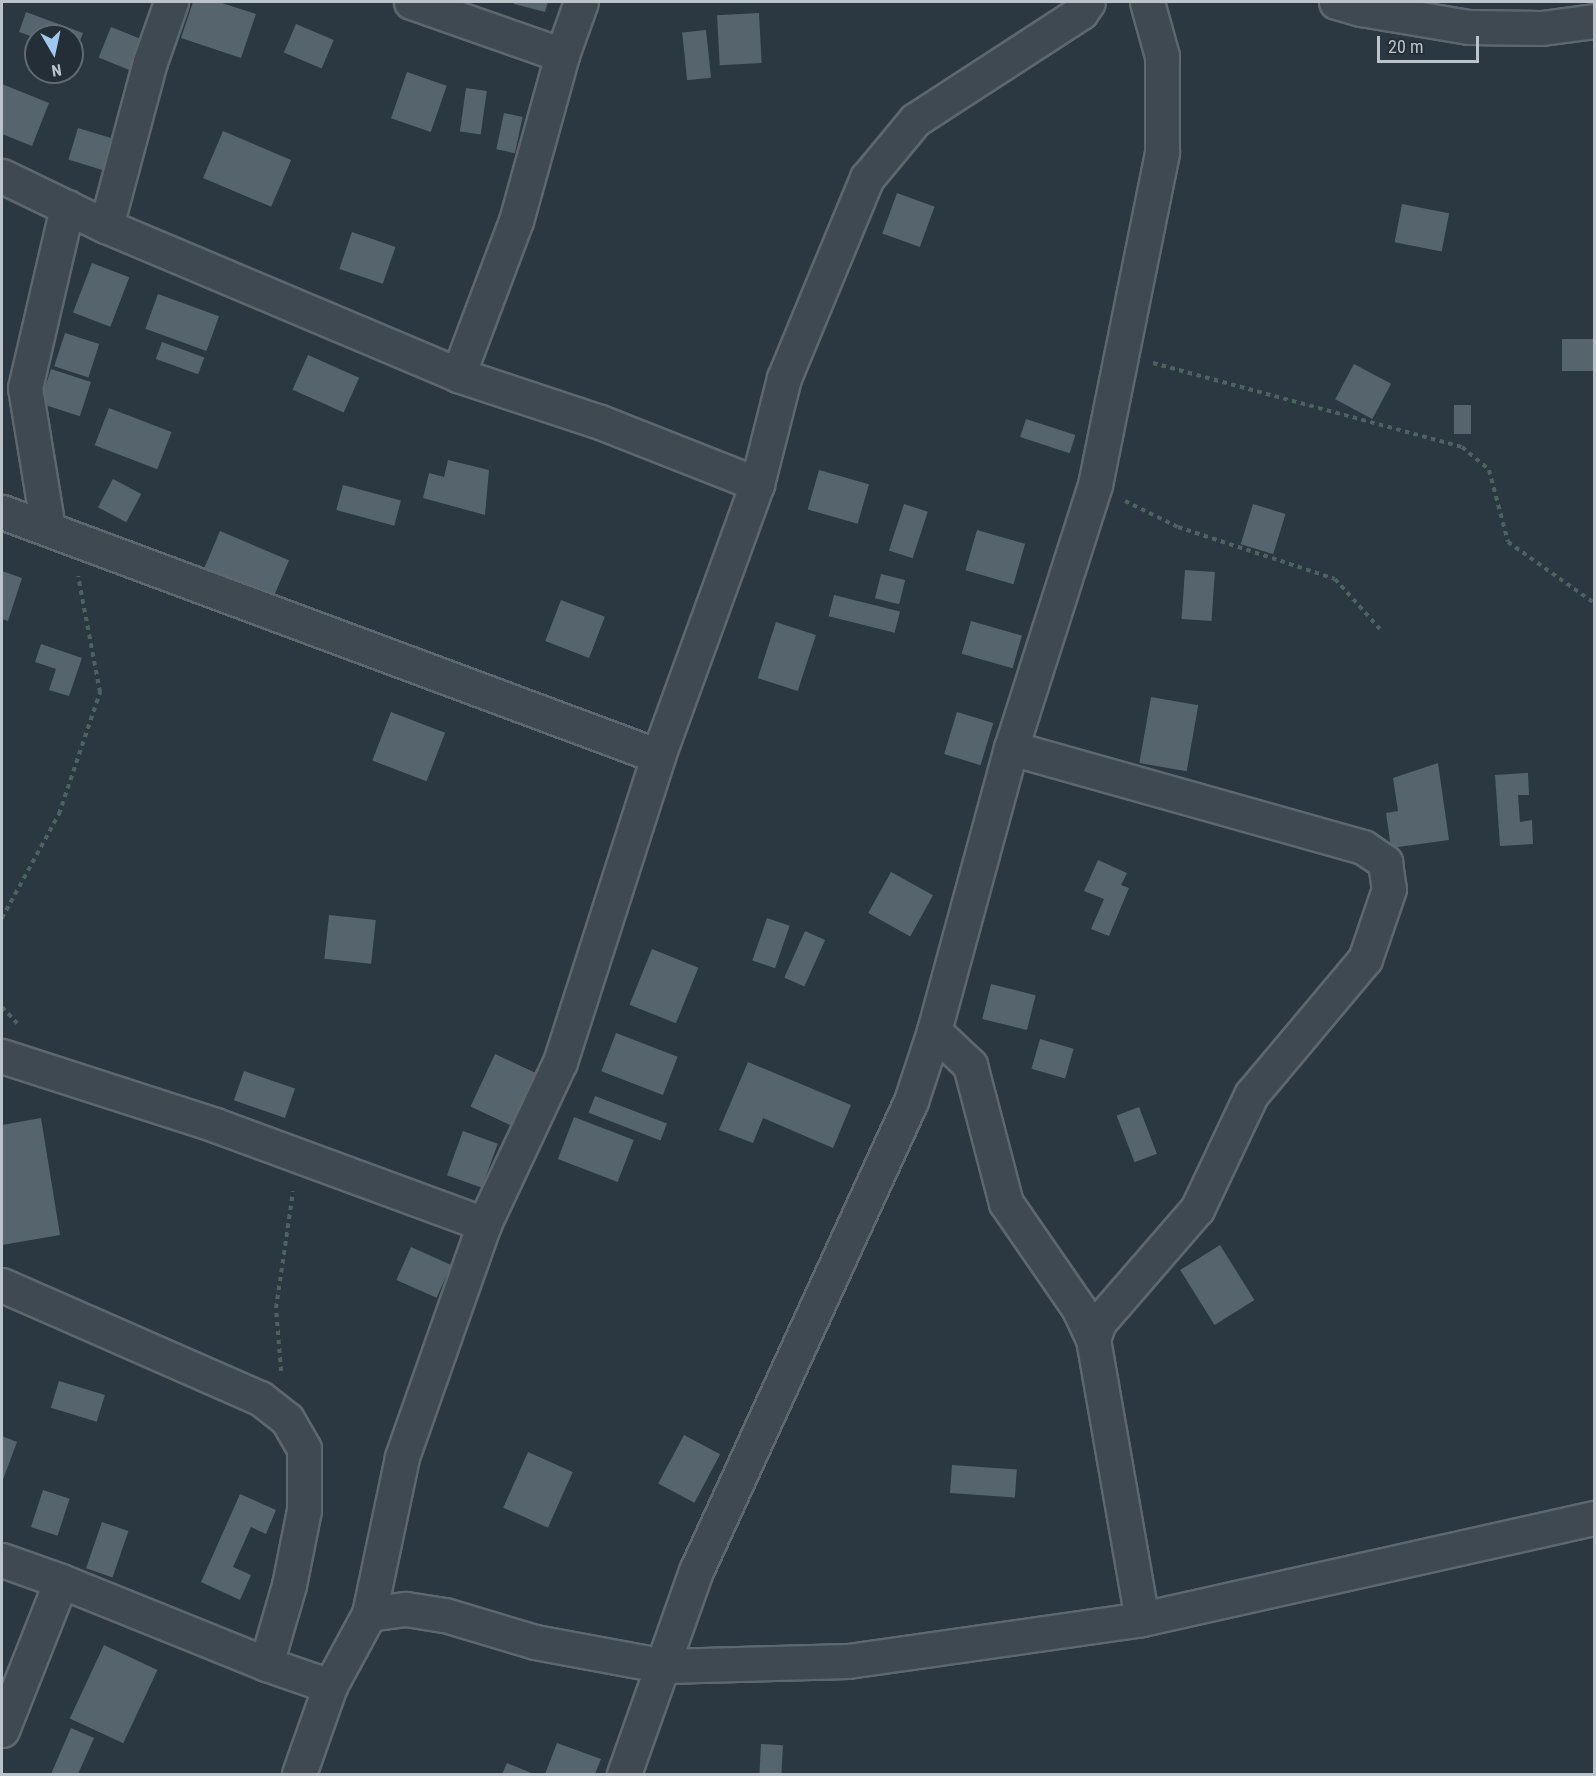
<!DOCTYPE html>
<style>
body{margin:0}
#map{position:relative;width:1596px;height:1776px;overflow:hidden;background:#2b3741;font-family:"Roboto Condensed",sans-serif}
div>[style]{position:absolute}
.building>*{inset:0;background:#56646d;transform-origin:0 0}
.path>*{height:4px;margin-top:-2px;transform-origin:0;background:repeating-linear-gradient(90deg,#4f6262 0 4.5px,transparent 0 9px)}
.roads{filter:drop-shadow(2px 0 #5d676e) drop-shadow(-2px 0 #5d676e) drop-shadow(0 2px #5d676e) drop-shadow(0 -2px #5d676e)}
.street>*{height:33px;margin:-16.5px;padding:0 16.5px;transform-origin:16.5px;border-radius:16.5px;background:#3f4951}
span{translate:-50% -50%;white-space:nowrap;text-align:center;line-height:1.15;-webkit-text-stroke:6px #232e36;paint-order:stroke}
.frame{position:absolute;inset:0;border:3px solid #bcc4cb;pointer-events:none}
.north{position:absolute;left:24px;top:24px;width:60px;height:60px;box-sizing:border-box;background:#232e36;border:2px solid #606a72;border-radius:50%;rotate:171deg;font-size:16px;font-weight:700;line-height:24px;text-align:center;color:#bcc4cb}
.north::after{content:'';display:block;margin:auto;width:21px;height:27px;background:#9ec8ed;clip-path:polygon(50% 0,100% 100%,50% 72%,0 100%)}
.scale{position:absolute;left:1377px;top:36px;width:102px;height:27px;box-sizing:border-box;border:3px solid #bcc4cb;border-top:0;padding-left:8px;font-size:18px;line-height:21px;white-space:nowrap;color:#bcc4cb;-webkit-text-stroke:4px #232e36;paint-order:stroke}
</style>
<div id="map">
<div class="building">
<div style="clip-path:polygon(193px 2px,219px 2px,256px 14px,241px 58px,181px 38px)"></div>
<div style="clip-path:polygon(514px 2px,548px 2px,545px 12px,514px 4px)"></div>
<div style="clip-path:polygon(26px 12px,83px 33px,75px 54px,72px 52px,72px 36px,36px 36px,36px 38px,19px 32px)"></div>
<div style="left:759px;top:13px;width:50px;height:42px;rotate:87deg"></div>
<div style="left:296px;top:24px;width:41px;height:31px;rotate:23deg"></div>
<div style="left:111px;top:27px;width:35px;height:33px;rotate:22deg"></div>
<div style="left:706px;top:30px;width:48px;height:24px;rotate:84deg"></div>
<div style="left:407px;top:72px;width:42px;height:49px;rotate:19deg"></div>
<div style="clip-path:polygon(2px 84px,49px 103px,32px 146px,2px 134px)"></div>
<div style="left:466px;top:88px;width:21px;height:44px;rotate:8deg"></div>
<div style="left:504px;top:113px;width:19px;height:37px;rotate:12deg"></div>
<div style="left:78px;top:128px;width:38px;height:33px;rotate:17deg"></div>
<div style="left:223px;top:131px;width:74px;height:51px;rotate:23deg"></div>
<div style="left:897px;top:193px;width:40px;height:43px;rotate:20deg"></div>
<div style="left:1402px;top:204px;width:48px;height:39px;rotate:11deg"></div>
<div style="left:352px;top:232px;width:46px;height:39px;rotate:19deg"></div>
<div style="left:92px;top:263px;width:40px;height:53px;rotate:21deg"></div>
<div style="left:158px;top:294px;width:65px;height:37px;rotate:20deg"></div>
<div style="left:65px;top:333px;width:36px;height:35px;rotate:18deg"></div>
<div style="left:1594px;top:339px;width:32px;height:32px;rotate:90deg"></div>
<div style="left:162px;top:342px;width:45px;height:18px;rotate:20deg"></div>
<div style="left:308px;top:355px;width:56px;height:38px;rotate:24deg"></div>
<div style="left:1354px;top:364px;width:42px;height:40px;rotate:28deg"></div>
<div style="left:51px;top:369px;width:42px;height:36px;rotate:18deg"></div>
<div style="left:1454px;top:405px;width:17px;height:29px"></div>
<div style="left:109px;top:408px;width:67px;height:40px;rotate:21deg"></div>
<div style="left:1026px;top:419px;width:52px;height:19px;rotate:18deg"></div>
<div style="clip-path:polygon(448px 460px,489px 470px,485px 515px,423px 498px,429px 473px,444px 477px)"></div>
<div style="left:819px;top:470px;width:52px;height:41px;rotate:16deg"></div>
<div style="left:113px;top:479px;width:32px;height:32px;rotate:28deg"></div>
<div style="left:343px;top:485px;width:60px;height:26px;rotate:15deg"></div>
<div style="left:904px;top:504px;width:25px;height:49px;rotate:18deg"></div>
<div style="left:1253px;top:504px;width:34px;height:42px;rotate:17deg"></div>
<div style="left:977px;top:530px;width:50px;height:42px;rotate:16deg"></div>
<div style="left:220px;top:531px;width:75px;height:43px;rotate:23deg"></div>
<div style="left:1185px;top:570px;width:30px;height:49px;rotate:4deg"></div>
<div style="clip-path:polygon(2px 571px,22px 578px,8px 621px,2px 619px)"></div>
<div style="left:881px;top:574px;width:25px;height:25px;rotate:14deg"></div>
<div style="left:834px;top:595px;width:68px;height:22px;rotate:14deg"></div>
<div style="left:561px;top:600px;width:47px;height:44px;rotate:21deg"></div>
<div style="left:971px;top:621px;width:53px;height:34px;rotate:16deg"></div>
<div style="left:776px;top:622px;width:42px;height:59px;rotate:18deg"></div>
<div style="clip-path:polygon(41px 644px,82px 658px,69px 696px,49px 690px,56px 669px,35px 662px)"></div>
<div style="left:1151px;top:697px;width:48px;height:67px;rotate:10deg"></div>
<div style="left:391px;top:712px;width:58px;height:52px;rotate:21deg"></div>
<div style="left:957px;top:712px;width:38px;height:44px;rotate:17deg"></div>
<div style="clip-path:polygon(1438px 763px,1449px 840px,1391px 848px,1386px 813px,1398px 811px,1393px 778px)"></div>
<div style="clip-path:polygon(1528px 773px,1529px 795px,1518px 795px,1520px 822px,1532px 820px,1533px 844px,1500px 846px,1495px 775px)"></div>
<div style="clip-path:polygon(1098px 860px,1127px 873px,1121px 885px,1129px 888px,1109px 936px,1091px 929px,1104px 899px,1084px 891px)"></div>
<div style="left:891px;top:872px;width:48px;height:47px;rotate:29deg"></div>
<div style="left:329px;top:915px;width:47px;height:44px;rotate:6deg"></div>
<div style="left:767px;top:918px;width:24px;height:45px;rotate:19deg"></div>
<div style="left:805px;top:931px;width:22px;height:51px;rotate:24deg"></div>
<div style="left:652px;top:949px;width:50px;height:60px;rotate:22deg"></div>
<div style="left:991px;top:984px;width:46px;height:36px;rotate:14deg"></div>
<div style="left:616px;top:1033px;width:66px;height:41px;rotate:21deg"></div>
<div style="left:1040px;top:1039px;width:35px;height:31px;rotate:16deg"></div>
<div style="left:495px;top:1054px;width:45px;height:58px;rotate:25deg"></div>
<div style="clip-path:polygon(748px 1062px,851px 1105px,833px 1148px,763px 1118px,753px 1143px,719px 1130px)"></div>
<div style="left:244px;top:1071px;width:54px;height:31px;rotate:19deg"></div>
<div style="left:595px;top:1096px;width:77px;height:18px;rotate:21deg"></div>
<div style="left:1139px;top:1107px;width:50px;height:24px;rotate:69deg"></div>
<div style="left:574px;top:1117px;width:64px;height:45px;rotate:21deg"></div>
<div style="clip-path:polygon(41px 1118px,60px 1235px,2px 1245px,2px 1125px)"></div>
<div style="left:463px;top:1131px;width:37px;height:47px;rotate:20deg"></div>
<div style="left:1220px;top:1245px;width:65px;height:47px;rotate:58deg"></div>
<div style="left:411px;top:1247px;width:44px;height:36px;rotate:24deg"></div>
<div style="left:59px;top:1381px;width:48px;height:28px;rotate:17deg"></div>
<div style="left:684px;top:1435px;width:41px;height:55px;rotate:28deg"></div>
<div style="clip-path:polygon(2px 1436px,17px 1442px,2px 1482px)"></div>
<div style="left:528px;top:1452px;width:49px;height:61px;rotate:24deg"></div>
<div style="left:952px;top:1465px;width:65px;height:28px;rotate:4deg"></div>
<div style="left:43px;top:1490px;width:28px;height:39px;rotate:18deg"></div>
<div style="clip-path:polygon(240px 1494px,276px 1510px,266px 1534px,251px 1527px,233px 1567px,251px 1575px,240px 1600px,201px 1582px)"></div>
<div style="left:102px;top:1522px;width:28px;height:49px;rotate:19deg"></div>
<div style="left:104px;top:1645px;width:59px;height:81px;rotate:25deg"></div>
<div style="clip-path:polygon(71px 1728px,94px 1738px,78px 1774px,51px 1774px)"></div>
<div style="clip-path:polygon(557px 1743px,601px 1759px,595px 1774px,545px 1774px)"></div>
<div style="left:761px;top:1744px;width:22px;height:30px;rotate:3deg"></div>
<div style="clip-path:polygon(507px 1763px,534px 1774px,502px 1774px)"></div>
</div>
<div class="path">
<div style="left:1153px;top:363px;width:320px;rotate:15.2deg"></div>
<div style="left:1462px;top:447px;width:35px;rotate:40deg"></div>
<div style="left:1489px;top:470px;width:74px;rotate:75.2deg"></div>
<div style="left:1508px;top:542px;width:105px;rotate:35.3deg"></div>
<div style="left:1125px;top:501px;width:59px;rotate:26.1deg"></div>
<div style="left:1178px;top:527px;width:165px;rotate:18.3deg"></div>
<div style="left:1335px;top:579px;width:67px;rotate:48deg"></div>
<div style="left:2px;top:918px;width:119px;rotate:-61.3deg"></div>
<div style="left:59px;top:814px;width:129px;rotate:-71.4deg"></div>
<div style="left:100px;top:692px;width:118px;rotate:-100.7deg"></div>
<div style="left:2px;top:1007px;width:25px;rotate:47deg"></div>
<div style="left:281px;top:1371px;width:63px;rotate:-94.5deg"></div>
<div style="left:276px;top:1308px;width:118px;rotate:-81.7deg"></div>
</div>
<div class="roads">
<div class="street">
<div style="left:411px;top:2px;width:160px;rotate:19.3deg"></div>
<div style="left:1336px;top:2px;width:26px;rotate:16deg"></div>
<div style="left:1361px;top:9px;width:109px;rotate:9.5deg"></div>
<div style="left:1469px;top:27px;width:73px;rotate:0.8deg"></div>
<div style="left:1542px;top:28px;width:52px;rotate:-7.7deg"></div>
<div style="left:2px;top:176px;width:115px;rotate:25.7deg"></div>
<div style="left:106px;top:226px;width:382px;rotate:22.9deg"></div>
<div style="left:458px;top:375px;width:150px;rotate:18.3deg"></div>
<div style="left:600px;top:422px;width:169px;rotate:21.5deg"></div>
<div style="left:106px;top:226px;width:170px;rotate:-75deg"></div>
<div style="left:150px;top:62px;width:64px;rotate:-70.7deg"></div>
<div style="left:458px;top:375px;width:165px;rotate:-69.4deg"></div>
<div style="left:516px;top:221px;width:172px;rotate:-74.5deg"></div>
<div style="left:562px;top:55px;width:56px;rotate:-70.3deg"></div>
<div style="left:2px;top:512px;width:700px;rotate:20.4deg"></div>
<div style="left:48px;top:528px;width:142px;rotate:-99.3deg"></div>
<div style="left:25px;top:388px;width:186px;rotate:-76.9deg"></div>
<div style="left:1011px;top:748px;width:366px;rotate:15.7deg"></div>
<div style="left:1363px;top:847px;width:27px;rotate:34deg"></div>
<div style="left:1385px;top:862px;width:27px;rotate:82deg"></div>
<div style="left:1389px;top:889px;width:74px;rotate:108.9deg"></div>
<div style="left:1365px;top:959px;width:177px;rotate:130deg"></div>
<div style="left:1251px;top:1095px;width:126px;rotate:115.3deg"></div>
<div style="left:1197px;top:1209px;width:150px;rotate:130.9deg"></div>
<div style="left:1099px;top:1322px;width:18px;rotate:109deg"></div>
<div style="left:1093px;top:1339px;width:284px;rotate:80.1deg"></div>
<div style="left:934px;top:1031px;width:50px;rotate:43.4deg"></div>
<div style="left:970px;top:1065px;width:143px;rotate:75.4deg"></div>
<div style="left:1006px;top:1203px;width:129px;rotate:55.4deg"></div>
<div style="left:1079px;top:1309px;width:33px;rotate:65deg"></div>
<div style="left:2px;top:1056px;width:224px;rotate:17.9deg"></div>
<div style="left:215px;top:1125px;width:287px;rotate:20.2deg"></div>
<div style="left:2px;top:1285px;width:282px;rotate:23.7deg"></div>
<div style="left:260px;top:1398px;width:34px;rotate:38deg"></div>
<div style="left:287px;top:1419px;width:34px;rotate:60deg"></div>
<div style="left:304px;top:1449px;width:61px;rotate:90deg"></div>
<div style="left:304px;top:1510px;width:76px;rotate:101.3deg"></div>
<div style="left:289px;top:1585px;width:82px;rotate:106.2deg"></div>
<div style="left:2px;top:1560px;width:63px;rotate:19.6deg"></div>
<div style="left:61px;top:1581px;width:221px;rotate:22deg"></div>
<div style="left:266px;top:1664px;width:68px;rotate:19deg"></div>
<div style="left:369px;top:1614px;width:160px;rotate:-78.1deg"></div>
<div style="left:402px;top:1457px;width:247px;rotate:-70.6deg"></div>
<div style="left:484px;top:1224px;width:179px;rotate:-64.9deg"></div>
<div style="left:560px;top:1062px;width:321px;rotate:-72.2deg"></div>
<div style="left:658px;top:756px;width:289px;rotate:-70deg"></div>
<div style="left:757px;top:484px;width:109px;rotate:-75.7deg"></div>
<div style="left:784px;top:378px;width:217px;rotate:-67.5deg"></div>
<div style="left:867px;top:178px;width:75px;rotate:-50.4deg"></div>
<div style="left:915px;top:120px;width:198px;rotate:-33deg"></div>
<div style="left:1081px;top:12px;width:12px;rotate:-55deg"></div>
<div style="left:2px;top:1730px;width:160px;rotate:-68.4deg"></div>
<div style="left:299px;top:1774px;width:93px;rotate:-70.6deg"></div>
<div style="left:330px;top:1686px;width:82px;rotate:-61.6deg"></div>
<div style="left:369px;top:1614px;width:37px;rotate:-8deg"></div>
<div style="left:406px;top:1609px;width:39px;rotate:9deg"></div>
<div style="left:445px;top:1615px;width:94px;rotate:16.7deg"></div>
<div style="left:535px;top:1642px;width:132px;rotate:10.5deg"></div>
<div style="left:665px;top:1666px;width:183px;rotate:-1.6deg"></div>
<div style="left:848px;top:1661px;width:297px;rotate:-8.1deg"></div>
<div style="left:1142px;top:1619px;width:463px;rotate:-12.6deg"></div>
<div style="left:624px;top:1774px;width:215px;rotate:-70.5deg"></div>
<div style="left:696px;top:1571px;width:517px;rotate:-65.42deg"></div>
<div style="left:911px;top:1101px;width:74px;rotate:-71.8deg"></div>
<div style="left:934px;top:1031px;width:293px;rotate:-74.8deg"></div>
<div style="left:1011px;top:748px;width:276px;rotate:-72.3deg"></div>
<div style="left:1095px;top:485px;width:340px;rotate:-78.6deg"></div>
<div style="left:1162px;top:152px;width:96px;rotate:-90deg"></div>
<div style="left:1162px;top:56px;width:56px;rotate:-105.5deg"></div>
</div>
</div>
<div class="frame"></div>
<div class="north">N</div>
<div class="scale">20 m</div>
</div>
